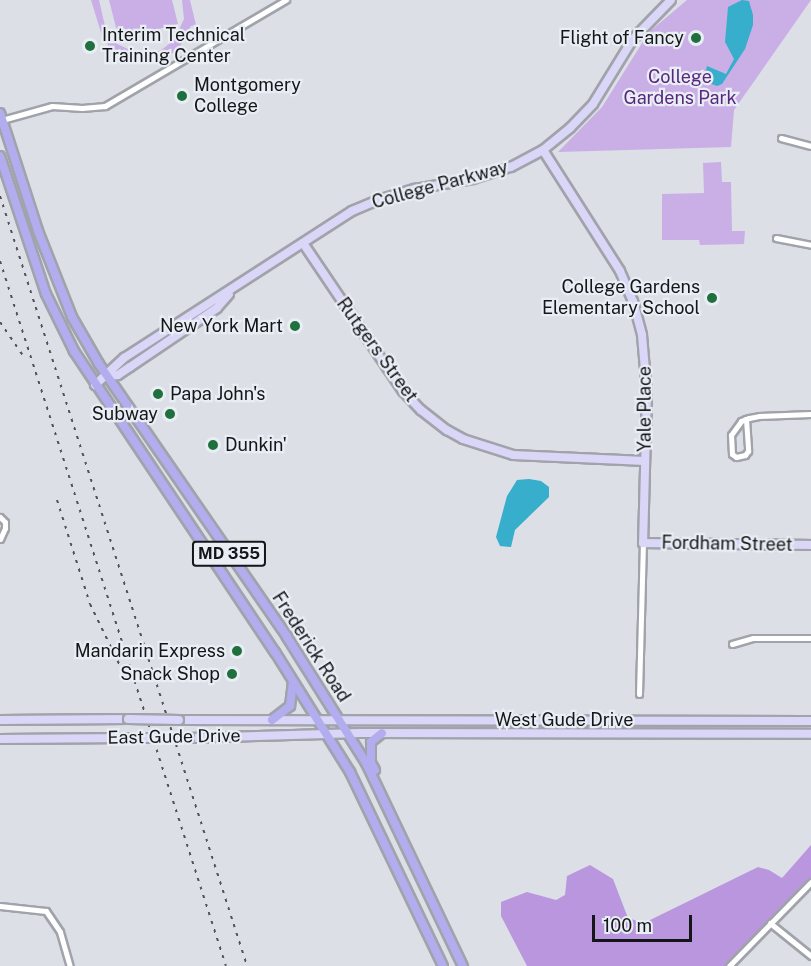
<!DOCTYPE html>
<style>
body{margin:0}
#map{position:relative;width:811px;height:966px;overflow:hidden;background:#dcdfe6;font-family:"Public Sans",sans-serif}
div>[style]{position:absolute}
.green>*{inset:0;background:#c9afe6}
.forest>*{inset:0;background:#ba96df}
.water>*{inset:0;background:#36aecc}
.roads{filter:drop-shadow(2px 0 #a0a3aa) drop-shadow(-2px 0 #a0a3aa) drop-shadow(0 2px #a0a3aa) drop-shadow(0 -2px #a0a3aa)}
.street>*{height:5px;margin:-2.5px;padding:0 2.5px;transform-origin:2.5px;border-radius:2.5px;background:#fff}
.secondary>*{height:8px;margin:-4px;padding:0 4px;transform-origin:4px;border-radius:4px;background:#d9d6f7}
.primary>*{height:8px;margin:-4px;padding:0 4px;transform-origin:4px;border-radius:4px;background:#b2adef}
.rail>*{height:2px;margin-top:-1px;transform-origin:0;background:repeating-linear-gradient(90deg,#505256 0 3px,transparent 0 9px)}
.bridges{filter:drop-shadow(2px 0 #a0a3aa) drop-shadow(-2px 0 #a0a3aa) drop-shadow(0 2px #a0a3aa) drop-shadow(0 -2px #a0a3aa)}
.secondary-bridge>*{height:8px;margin:-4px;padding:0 4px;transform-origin:4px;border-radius:4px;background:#d9d6f7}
.dots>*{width:16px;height:16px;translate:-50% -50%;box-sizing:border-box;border:3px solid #e9edf4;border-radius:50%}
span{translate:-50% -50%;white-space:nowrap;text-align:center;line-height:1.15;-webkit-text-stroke:4.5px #e9edf4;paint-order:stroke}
.shield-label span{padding:2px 4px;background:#e9edf4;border:2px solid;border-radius:4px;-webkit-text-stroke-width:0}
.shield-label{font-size:16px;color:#141618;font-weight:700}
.poi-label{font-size:18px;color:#141618}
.left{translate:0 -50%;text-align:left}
.right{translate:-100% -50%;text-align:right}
.park-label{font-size:18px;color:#58287e}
.street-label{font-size:18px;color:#141618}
.scale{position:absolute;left:592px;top:915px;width:100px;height:27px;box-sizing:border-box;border:3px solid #141618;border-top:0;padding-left:8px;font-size:18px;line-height:21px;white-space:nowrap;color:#141618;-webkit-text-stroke:4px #e9edf4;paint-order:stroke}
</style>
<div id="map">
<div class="green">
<div style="clip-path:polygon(91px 0,99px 0,105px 26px,117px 44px,137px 53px,160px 51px,174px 40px,184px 19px,182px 0,190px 0,196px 25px,191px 26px,181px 45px,173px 53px,154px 62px,136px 62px,112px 50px,103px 39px)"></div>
<div style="clip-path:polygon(109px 0,172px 0,178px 24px,119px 39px)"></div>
<div style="clip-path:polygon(687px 0,811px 0,734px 110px,731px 147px,558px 152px,602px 107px,649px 32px)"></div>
<div style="clip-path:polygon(721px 162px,722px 182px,731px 182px,732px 231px,745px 231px,744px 244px,700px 245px,699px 240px,662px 240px,662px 194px,704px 193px,703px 163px)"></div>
</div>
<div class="forest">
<div style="clip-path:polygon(811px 845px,811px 882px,729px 966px,527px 966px,501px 916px,501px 902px,527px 892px,556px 900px,565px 895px,567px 876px,590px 865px,613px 879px,628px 918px,644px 923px,758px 867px,769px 870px,782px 878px)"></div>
</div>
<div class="water">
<div style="clip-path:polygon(742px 0,749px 1px,753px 15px,753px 25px,745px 49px,722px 84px,717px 86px,706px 82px,704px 78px,707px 66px,726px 74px,734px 59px,725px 42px,728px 7px)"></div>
<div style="clip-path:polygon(529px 479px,541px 481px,549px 487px,549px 497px,515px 530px,511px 547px,500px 546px,496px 537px,507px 496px,517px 480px)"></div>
</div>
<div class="roads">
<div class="street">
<div style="left:2px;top:120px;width:52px;rotate:-15.6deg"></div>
<div style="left:52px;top:106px;width:30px;rotate:4deg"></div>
<div style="left:82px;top:108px;width:23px;rotate:-5deg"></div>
<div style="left:105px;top:106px;width:210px;rotate:-30.4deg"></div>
<div style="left:781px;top:138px;width:31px;rotate:15deg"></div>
<div style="left:776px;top:238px;width:36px;rotate:11deg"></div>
<div style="left:746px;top:419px;width:32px;rotate:86deg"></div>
<div style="left:748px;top:451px;width:5px;rotate:127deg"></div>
<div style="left:745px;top:455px;width:9px;rotate:167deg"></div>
<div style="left:736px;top:457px;width:5px;rotate:-143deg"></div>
<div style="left:732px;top:454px;width:19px;rotate:-93deg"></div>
<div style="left:731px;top:435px;width:17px;rotate:-54deg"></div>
<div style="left:741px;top:421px;width:5px;rotate:-22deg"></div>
<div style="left:746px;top:419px;width:3px;rotate:-18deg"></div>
<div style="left:749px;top:418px;width:10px;rotate:-11deg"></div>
<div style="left:759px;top:416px;width:52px;rotate:-2.2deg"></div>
<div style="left:0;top:517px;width:7px;rotate:45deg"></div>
<div style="left:5px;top:522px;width:6px;rotate:90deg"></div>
<div style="left:5px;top:528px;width:12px;rotate:114deg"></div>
<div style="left:732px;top:644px;width:22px;rotate:-16deg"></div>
<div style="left:753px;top:638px;width:58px"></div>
<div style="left:639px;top:694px;width:151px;rotate:-88.5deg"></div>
<div style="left:0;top:906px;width:46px;rotate:6.2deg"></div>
<div style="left:46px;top:911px;width:25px;rotate:56deg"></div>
<div style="left:60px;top:932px;width:35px;rotate:74deg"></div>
<div style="left:770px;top:923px;width:53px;rotate:38.8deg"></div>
<div style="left:729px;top:966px;width:117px;rotate:-45.7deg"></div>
</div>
<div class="secondary">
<div style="left:543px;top:150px;width:143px;rotate:57.5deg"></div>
<div style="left:620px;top:271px;width:33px;rotate:67deg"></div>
<div style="left:633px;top:301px;width:35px;rotate:75deg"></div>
<div style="left:642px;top:335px;width:58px;rotate:85.1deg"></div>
<div style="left:647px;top:393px;width:150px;rotate:91.5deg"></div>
<div style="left:643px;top:543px;width:168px;rotate:0.7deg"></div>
<div style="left:303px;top:243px;width:179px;rotate:56deg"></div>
<div style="left:403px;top:391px;width:26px;rotate:47deg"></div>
<div style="left:421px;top:410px;width:33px;rotate:38deg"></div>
<div style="left:447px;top:430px;width:18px;rotate:29deg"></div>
<div style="left:463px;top:439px;width:52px;rotate:17.7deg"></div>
<div style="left:513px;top:455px;width:132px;rotate:2.6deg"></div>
<div style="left:106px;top:376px;width:12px;rotate:-5deg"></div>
<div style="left:118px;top:375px;width:14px;rotate:-34deg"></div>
<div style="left:130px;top:367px;width:105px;rotate:-34.1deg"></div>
<div style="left:217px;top:308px;width:18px;rotate:-49deg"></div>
<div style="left:95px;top:385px;width:40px;rotate:-43deg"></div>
<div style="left:124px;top:358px;width:271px;rotate:-32.8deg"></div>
<div style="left:352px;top:211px;width:28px;rotate:-23deg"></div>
<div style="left:378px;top:200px;width:39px;rotate:-17deg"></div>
<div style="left:415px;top:189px;width:59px;rotate:-9.8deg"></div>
<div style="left:473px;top:179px;width:40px;rotate:-18deg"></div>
<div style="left:511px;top:167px;width:36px;rotate:-28deg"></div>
<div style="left:543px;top:150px;width:35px;rotate:-39deg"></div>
<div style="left:570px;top:128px;width:33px;rotate:-46deg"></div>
<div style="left:593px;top:104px;width:76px;rotate:-58.4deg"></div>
<div style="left:633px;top:39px;width:54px;rotate:-45.7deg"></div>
<div style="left:0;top:720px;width:128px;rotate:-0.4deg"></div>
<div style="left:179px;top:720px;width:632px;rotate:0.09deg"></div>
<div style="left:189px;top:738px;width:171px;rotate:-1.7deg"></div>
<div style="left:360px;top:733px;width:451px;rotate:0.1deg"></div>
<div style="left:0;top:739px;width:129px;rotate:-0.4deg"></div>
</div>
<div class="primary">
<div style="left:0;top:113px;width:124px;rotate:72.1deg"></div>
<div style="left:38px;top:231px;width:92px;rotate:68.4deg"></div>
<div style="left:72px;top:317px;width:54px;rotate:60.1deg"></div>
<div style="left:99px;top:364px;width:331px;rotate:55.4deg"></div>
<div style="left:287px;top:637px;width:149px;rotate:57.9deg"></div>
<div style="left:366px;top:763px;width:225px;rotate:64.5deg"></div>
<div style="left:0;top:156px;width:145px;rotate:71.6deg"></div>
<div style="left:46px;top:294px;width:64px;rotate:63.8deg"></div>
<div style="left:74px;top:351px;width:362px;rotate:56.3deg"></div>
<div style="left:275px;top:652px;width:142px;rotate:58deg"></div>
<div style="left:350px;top:772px;width:215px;rotate:64.4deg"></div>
<div style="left:272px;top:720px;width:23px;rotate:-38deg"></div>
<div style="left:290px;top:706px;width:24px;rotate:-83deg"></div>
<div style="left:375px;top:770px;width:8px;rotate:-120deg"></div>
<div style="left:371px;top:763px;width:21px;rotate:-90deg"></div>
<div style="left:371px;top:742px;width:14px;rotate:-39deg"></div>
</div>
</div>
<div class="rail">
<div style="left:0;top:196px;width:809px;rotate:72.21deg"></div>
<div style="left:0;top:261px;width:740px;rotate:72.23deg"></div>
<div style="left:0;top:322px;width:42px;rotate:55.6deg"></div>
<div style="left:57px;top:500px;width:109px;rotate:72.4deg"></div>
<div style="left:90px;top:604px;width:82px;rotate:64.1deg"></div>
</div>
<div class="bridges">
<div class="secondary-bridge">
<div style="left:128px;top:719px;width:51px;rotate:1.1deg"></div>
<div style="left:129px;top:738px;width:60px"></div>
</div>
</div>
<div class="dots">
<div style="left:696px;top:38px;background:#206f3f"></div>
<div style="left:90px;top:46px;background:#206f3f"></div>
<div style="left:182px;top:96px;background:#206f3f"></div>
<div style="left:712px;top:298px;background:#206f3f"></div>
<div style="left:295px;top:326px;background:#206f3f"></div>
<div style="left:158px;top:394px;background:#206f3f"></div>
<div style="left:170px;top:414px;background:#206f3f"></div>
<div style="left:213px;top:445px;background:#206f3f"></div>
<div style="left:237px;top:651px;background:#206f3f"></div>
<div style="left:232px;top:674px;background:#206f3f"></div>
</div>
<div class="shield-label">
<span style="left:229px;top:554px">MD 355</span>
</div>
<div class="poi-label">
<span class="left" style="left:102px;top:46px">Interim Technical<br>Training Center</span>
<span class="right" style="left:684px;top:38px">Flight of Fancy</span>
<span class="left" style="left:194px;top:96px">Montgomery<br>College</span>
<span class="right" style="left:700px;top:298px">College Gardens<br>Elementary School</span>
<span class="right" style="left:283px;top:326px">New York Mart</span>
<span class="left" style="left:170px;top:394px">Papa John's</span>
<span class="right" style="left:158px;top:414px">Subway</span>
<span class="left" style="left:225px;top:445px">Dunkin'</span>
<span class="right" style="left:225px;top:651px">Mandarin Express</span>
<span class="right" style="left:220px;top:674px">Snack Shop</span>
</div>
<div class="park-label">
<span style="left:680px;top:88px">College<br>Gardens Park</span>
</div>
<div class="street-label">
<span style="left:440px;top:185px;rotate:-15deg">College Parkway</span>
<span style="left:377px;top:350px;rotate:54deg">Rutgers Street</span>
<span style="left:645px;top:409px;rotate:-90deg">Yale Place</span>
<span style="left:727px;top:544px;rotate:1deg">Fordham Street</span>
<span style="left:311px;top:647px;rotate:57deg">Frederick Road</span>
<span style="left:564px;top:720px">West Gude Drive</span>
<span style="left:174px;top:737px;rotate:-1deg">East Gude Drive</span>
</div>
<div class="scale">100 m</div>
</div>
